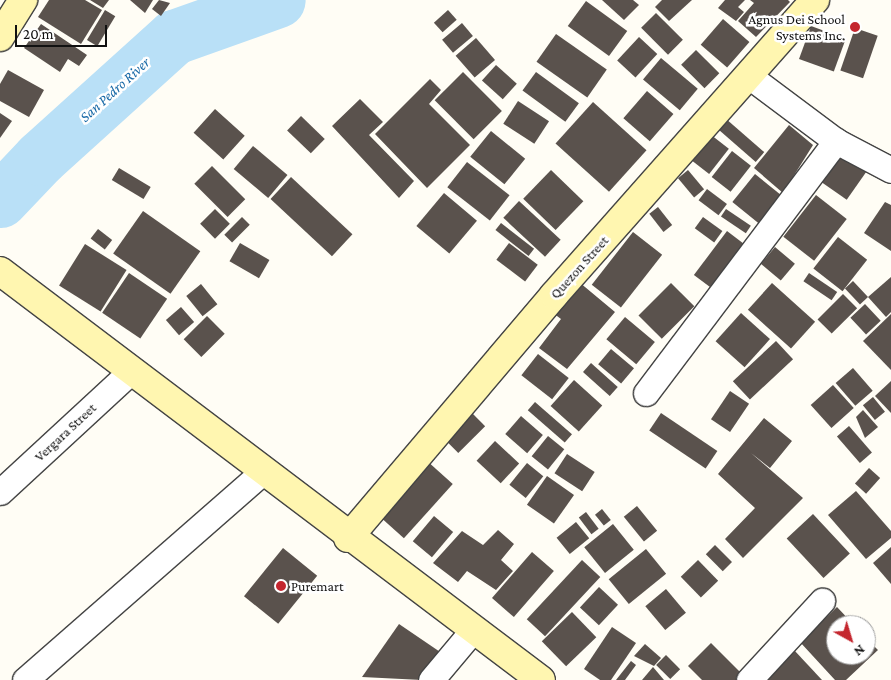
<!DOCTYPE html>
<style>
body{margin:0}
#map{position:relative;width:891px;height:680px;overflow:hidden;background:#fffdf5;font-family:"Crimson Pro",serif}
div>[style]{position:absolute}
.river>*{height:55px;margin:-27.5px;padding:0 27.5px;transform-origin:27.5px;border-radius:27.5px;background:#b9e0f7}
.building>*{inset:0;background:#5a524d;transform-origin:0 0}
.roads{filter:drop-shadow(1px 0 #444) drop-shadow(-1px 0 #444) drop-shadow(0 1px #444) drop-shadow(0 -1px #444)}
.street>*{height:25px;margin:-12.5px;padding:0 12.5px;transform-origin:12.5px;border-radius:12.5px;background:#fff}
.secondary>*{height:28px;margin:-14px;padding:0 14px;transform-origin:14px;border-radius:14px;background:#fff6b0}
.dots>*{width:14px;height:14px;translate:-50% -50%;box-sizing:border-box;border:2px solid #fff;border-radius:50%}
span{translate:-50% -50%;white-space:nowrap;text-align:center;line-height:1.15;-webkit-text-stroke:5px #fff;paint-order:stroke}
.poi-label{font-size:14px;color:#111}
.right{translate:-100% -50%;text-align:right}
.left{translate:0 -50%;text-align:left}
.street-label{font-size:14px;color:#111}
.water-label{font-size:15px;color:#1768a6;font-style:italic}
.north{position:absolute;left:826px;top:615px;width:50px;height:50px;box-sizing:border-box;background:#fff;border:1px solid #a0a0a0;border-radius:50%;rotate:141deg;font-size:14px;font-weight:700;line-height:20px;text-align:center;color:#111}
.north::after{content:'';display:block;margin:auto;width:18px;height:22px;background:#c4262e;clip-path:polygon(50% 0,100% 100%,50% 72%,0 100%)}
.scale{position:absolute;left:15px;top:25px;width:92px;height:22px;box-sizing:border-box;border:2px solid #111;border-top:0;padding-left:6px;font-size:15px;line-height:18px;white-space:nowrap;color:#111;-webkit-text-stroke:4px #fff;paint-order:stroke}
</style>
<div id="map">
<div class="river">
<div style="left:0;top:200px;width:58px;rotate:-46.4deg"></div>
<div style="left:40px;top:158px;width:181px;rotate:-42.1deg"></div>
<div style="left:174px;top:37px;width:110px;rotate:-19.6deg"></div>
</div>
<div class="building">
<div style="clip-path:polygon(49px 0,85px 0,102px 10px,81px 44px,38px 17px)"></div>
<div style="clip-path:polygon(90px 0,109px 0,103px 8px)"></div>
<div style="clip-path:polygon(130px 0,153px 0,145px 13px)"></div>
<div style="clip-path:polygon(159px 0,170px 3px,161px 16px,152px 9px)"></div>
<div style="clip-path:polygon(602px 0,633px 0,639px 5px,624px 20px)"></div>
<div style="clip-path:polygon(662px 0,692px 0,669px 21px,655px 7px)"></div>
<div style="clip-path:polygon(725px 0,745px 0,738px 7px,744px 12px,736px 21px,718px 8px)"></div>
<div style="clip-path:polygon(750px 0,788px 0,790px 2px,756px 37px,738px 21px,754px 3px)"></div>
<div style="left:586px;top:1px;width:51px;height:31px;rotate:36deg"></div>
<div style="left:105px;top:10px;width:12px;height:35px;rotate:31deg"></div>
<div style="left:448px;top:10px;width:13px;height:19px;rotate:48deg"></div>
<div style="left:656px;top:13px;width:38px;height:21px;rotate:45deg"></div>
<div style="left:723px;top:19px;width:35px;height:34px;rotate:41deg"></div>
<div style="left:462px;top:23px;width:17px;height:26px;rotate:50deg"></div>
<div style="clip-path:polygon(41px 24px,87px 55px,79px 66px,68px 59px,60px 72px,24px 48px)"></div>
<div style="left:811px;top:26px;width:37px;height:35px;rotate:20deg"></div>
<div style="left:855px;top:28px;width:24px;height:45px;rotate:19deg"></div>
<div style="left:556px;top:34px;width:62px;height:34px;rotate:35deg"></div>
<div style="left:639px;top:37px;width:25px;height:32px;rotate:43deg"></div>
<div style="left:476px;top:38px;width:29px;height:27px;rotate:49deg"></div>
<div style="left:696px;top:50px;width:33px;height:21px;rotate:45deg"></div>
<div style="left:661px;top:58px;width:48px;height:28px;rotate:40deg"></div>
<div style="left:496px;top:65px;width:28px;height:21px;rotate:42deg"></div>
<div style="clip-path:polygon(8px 70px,44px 90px,29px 117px,0 101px,0 84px)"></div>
<div style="left:463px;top:72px;width:55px;height:40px;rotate:45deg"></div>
<div style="left:536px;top:72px;width:53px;height:23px;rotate:36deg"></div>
<div style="clip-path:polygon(430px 79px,441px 90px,429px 104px,470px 145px,427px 188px,375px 134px)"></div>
<div style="left:647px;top:91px;width:35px;height:36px;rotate:41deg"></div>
<div style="clip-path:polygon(360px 99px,383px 122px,369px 135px,414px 181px,399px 198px,332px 126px)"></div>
<div style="left:518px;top:101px;width:37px;height:27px;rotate:33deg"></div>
<div style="left:593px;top:102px;width:72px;height:56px;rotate:42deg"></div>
<div style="left:215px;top:109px;width:40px;height:32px;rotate:42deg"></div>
<div style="clip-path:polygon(0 113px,12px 121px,0 138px)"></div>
<div style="left:301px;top:116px;width:33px;height:20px;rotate:44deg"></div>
<div style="left:725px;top:118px;width:52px;height:13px;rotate:41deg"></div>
<div style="clip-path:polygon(789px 125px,813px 145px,783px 193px,754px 168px)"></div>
<div style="left:491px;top:131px;width:44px;height:33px;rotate:39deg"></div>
<div style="left:706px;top:131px;width:29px;height:32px;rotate:38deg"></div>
<div style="left:253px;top:146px;width:45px;height:30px;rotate:40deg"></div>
<div style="left:841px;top:147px;width:35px;height:40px;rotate:35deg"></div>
<div style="left:732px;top:151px;width:24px;height:33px;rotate:38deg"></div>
<div style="left:467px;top:162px;width:54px;height:32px;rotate:38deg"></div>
<div style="left:212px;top:166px;width:47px;height:25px;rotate:45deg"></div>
<div style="left:119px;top:168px;width:37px;height:14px;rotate:31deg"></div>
<div style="left:551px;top:170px;width:45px;height:40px;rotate:44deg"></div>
<div style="left:688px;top:170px;width:25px;height:13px;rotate:50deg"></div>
<div style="left:755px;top:174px;width:35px;height:36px;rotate:39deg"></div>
<div style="left:291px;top:177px;width:84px;height:30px;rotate:43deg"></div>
<div style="left:707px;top:189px;width:25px;height:14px;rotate:37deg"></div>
<div style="left:444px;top:193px;width:43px;height:43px;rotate:40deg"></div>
<div style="left:816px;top:195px;width:39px;height:53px;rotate:38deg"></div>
<div style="left:519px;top:201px;width:57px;height:23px;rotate:43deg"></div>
<div style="clip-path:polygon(885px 202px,891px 205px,891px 251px,864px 233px)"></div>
<div style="left:658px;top:207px;width:23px;height:11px;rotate:52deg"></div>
<div style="left:215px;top:209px;width:21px;height:21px;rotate:45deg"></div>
<div style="left:726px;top:209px;width:30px;height:9px;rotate:34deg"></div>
<div style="left:143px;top:211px;width:70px;height:52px;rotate:35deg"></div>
<div style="left:242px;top:217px;width:11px;height:25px;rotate:45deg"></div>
<div style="left:703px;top:217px;width:24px;height:14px;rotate:36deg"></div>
<div style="left:501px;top:223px;width:42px;height:9px;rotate:38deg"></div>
<div style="left:98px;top:229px;width:18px;height:12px;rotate:38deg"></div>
<div style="left:727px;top:231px;width:21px;height:55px;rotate:37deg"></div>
<div style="left:633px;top:232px;width:37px;height:67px;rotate:38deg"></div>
<div style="left:838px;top:237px;width:37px;height:40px;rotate:38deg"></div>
<div style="left:240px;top:243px;width:34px;height:21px;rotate:30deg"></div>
<div style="left:509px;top:243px;width:36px;height:21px;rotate:37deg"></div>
<div style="left:85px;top:244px;width:49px;height:49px;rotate:32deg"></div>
<div style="left:775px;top:247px;width:26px;height:22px;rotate:40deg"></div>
<div style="left:129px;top:273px;width:46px;height:48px;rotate:34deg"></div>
<div style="left:809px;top:273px;width:34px;height:10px;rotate:34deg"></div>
<div style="clip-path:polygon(891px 277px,891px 312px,886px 317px,868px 297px)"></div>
<div style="left:853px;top:281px;width:22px;height:11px;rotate:47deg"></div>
<div style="clip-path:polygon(579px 282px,615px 312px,567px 369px,539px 348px,561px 319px,553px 313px)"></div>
<div style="left:671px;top:283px;width:33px;height:46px;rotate:45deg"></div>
<div style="left:772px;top:283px;width:58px;height:36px;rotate:42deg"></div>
<div style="left:201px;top:284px;width:26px;height:19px;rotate:51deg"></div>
<div style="left:843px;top:294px;width:20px;height:36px;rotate:45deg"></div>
<div style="left:865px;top:304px;width:23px;height:20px;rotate:47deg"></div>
<div style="left:181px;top:307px;width:20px;height:20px;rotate:49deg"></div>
<div style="left:741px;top:313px;width:39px;height:38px;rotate:42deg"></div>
<div style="clip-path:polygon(891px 314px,891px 370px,863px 341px)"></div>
<div style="left:207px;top:316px;width:25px;height:33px;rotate:45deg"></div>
<div style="left:625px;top:317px;width:39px;height:29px;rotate:40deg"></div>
<div style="left:776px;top:341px;width:25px;height:59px;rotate:47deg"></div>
<div style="left:611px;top:349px;width:30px;height:20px;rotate:40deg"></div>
<div style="left:538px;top:354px;width:39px;height:27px;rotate:38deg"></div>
<div style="left:591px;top:363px;width:36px;height:12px;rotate:42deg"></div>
<div style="left:853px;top:368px;width:30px;height:23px;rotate:49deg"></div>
<div style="left:574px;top:380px;width:38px;height:35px;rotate:42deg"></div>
<div style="clip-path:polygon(891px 381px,891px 413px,875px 396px)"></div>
<div style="left:833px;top:385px;width:31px;height:30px;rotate:48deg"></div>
<div style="left:730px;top:391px;width:23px;height:34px;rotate:34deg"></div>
<div style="left:873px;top:397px;width:19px;height:13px;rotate:51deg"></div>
<div style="left:535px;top:402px;width:49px;height:11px;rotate:41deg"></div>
<div style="clip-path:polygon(863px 410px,878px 427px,865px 438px,856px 417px)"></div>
<div style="left:471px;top:412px;width:20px;height:38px;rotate:45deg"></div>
<div style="left:661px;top:413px;width:68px;height:21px;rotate:34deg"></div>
<div style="left:521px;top:416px;width:29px;height:24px;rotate:41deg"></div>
<div style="clip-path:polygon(764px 418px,792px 441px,770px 468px,751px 453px,803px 498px,743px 558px,725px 539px,755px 508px,718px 474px)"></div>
<div style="left:849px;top:426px;width:35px;height:16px;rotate:49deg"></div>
<div style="left:548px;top:436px;width:21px;height:26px;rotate:39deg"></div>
<div style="left:495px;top:441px;width:33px;height:27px;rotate:43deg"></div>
<div style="left:567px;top:454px;width:33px;height:23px;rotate:33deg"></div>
<div style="left:426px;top:460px;width:36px;height:73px;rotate:42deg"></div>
<div style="left:527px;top:463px;width:21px;height:28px;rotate:39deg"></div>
<div style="left:869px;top:468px;width:15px;height:21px;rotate:42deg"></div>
<div style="left:547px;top:476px;width:33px;height:35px;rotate:35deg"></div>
<div style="clip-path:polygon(856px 491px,891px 531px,891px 538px,866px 559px,828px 515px)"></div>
<div style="left:637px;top:506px;width:32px;height:17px;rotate:51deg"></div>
<div style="left:602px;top:509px;width:14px;height:9px;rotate:51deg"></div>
<div style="left:586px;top:512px;width:21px;height:9px;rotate:53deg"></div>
<div style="left:813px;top:514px;width:54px;height:36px;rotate:47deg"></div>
<div style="left:434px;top:516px;width:25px;height:33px;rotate:40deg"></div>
<div style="left:576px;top:522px;width:21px;height:25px;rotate:51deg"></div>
<div style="left:613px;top:524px;width:33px;height:37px;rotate:51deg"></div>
<div style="clip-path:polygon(498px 530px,514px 544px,501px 560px,513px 571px,496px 590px,467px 571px,458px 582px,433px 563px,462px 531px,483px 545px)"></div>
<div style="left:715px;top:545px;width:24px;height:13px;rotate:45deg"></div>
<div style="clip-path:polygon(891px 547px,891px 584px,873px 563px)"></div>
<div style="left:283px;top:548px;width:44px;height:62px;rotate:39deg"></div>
<div style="left:646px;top:549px;width:32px;height:48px;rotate:51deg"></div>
<div style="left:532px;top:552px;width:29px;height:61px;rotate:41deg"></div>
<div style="left:582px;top:560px;width:25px;height:81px;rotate:43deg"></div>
<div style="left:698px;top:560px;width:29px;height:24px;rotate:46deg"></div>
<div style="left:599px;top:587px;width:26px;height:28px;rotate:43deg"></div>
<div style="left:666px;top:589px;width:31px;height:27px;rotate:50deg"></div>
<div style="clip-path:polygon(837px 607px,854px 625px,836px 625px,836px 655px,866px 655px,866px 638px,878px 650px,846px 680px,835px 680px,800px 642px)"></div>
<div style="left:572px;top:612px;width:35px;height:42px;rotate:46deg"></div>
<div style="clip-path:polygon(399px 624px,446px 656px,422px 680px,362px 677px)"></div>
<div style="clip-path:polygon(612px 627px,636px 643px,611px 680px,600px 680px,584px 669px)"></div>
<div style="clip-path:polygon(711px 643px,742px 674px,736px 680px,702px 680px,688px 666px)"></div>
<div style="clip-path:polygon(645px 644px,661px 658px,654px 666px,634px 656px)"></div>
<div style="clip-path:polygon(794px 650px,822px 680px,762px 680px)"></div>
<div style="left:666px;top:655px;width:20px;height:14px;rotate:45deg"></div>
<div style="clip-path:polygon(631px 661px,636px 665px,625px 680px,616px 680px)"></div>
<div style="clip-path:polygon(653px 667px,664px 680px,642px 680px)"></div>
</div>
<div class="roads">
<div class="street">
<div style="left:749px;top:76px;width:109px;rotate:36.8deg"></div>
<div style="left:836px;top:141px;width:62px;rotate:27.8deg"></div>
<div style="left:646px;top:393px;width:316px;rotate:-53deg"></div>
<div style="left:0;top:492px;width:177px;rotate:-42.7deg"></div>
<div style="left:25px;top:680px;width:317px;rotate:-41.2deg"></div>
<div style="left:431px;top:680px;width:65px;rotate:-50deg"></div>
<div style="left:749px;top:680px;width:108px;rotate:-47.3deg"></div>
</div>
<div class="secondary">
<div style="left:0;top:37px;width:44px;rotate:-58.1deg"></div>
<div style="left:0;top:271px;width:678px;rotate:37.09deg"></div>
<div style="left:348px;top:538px;width:319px;rotate:-49.7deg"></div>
<div style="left:554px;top:295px;width:394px;rotate:-48.5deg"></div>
</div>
</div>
<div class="dots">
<div style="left:855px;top:27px;background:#c4262e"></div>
<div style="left:281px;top:586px;background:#c4262e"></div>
</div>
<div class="poi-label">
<span class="right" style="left:845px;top:27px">Agnus Dei School<br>Systems Inc.</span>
<span class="left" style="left:291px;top:586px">Puremart</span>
</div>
<div class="street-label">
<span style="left:579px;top:267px;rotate:-48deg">Quezon Street</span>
<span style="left:65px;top:432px;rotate:-43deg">Vergara Street</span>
</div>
<div class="water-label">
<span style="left:115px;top:90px;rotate:-42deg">San Pedro River</span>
</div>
<div class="north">N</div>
<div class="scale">20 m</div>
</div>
